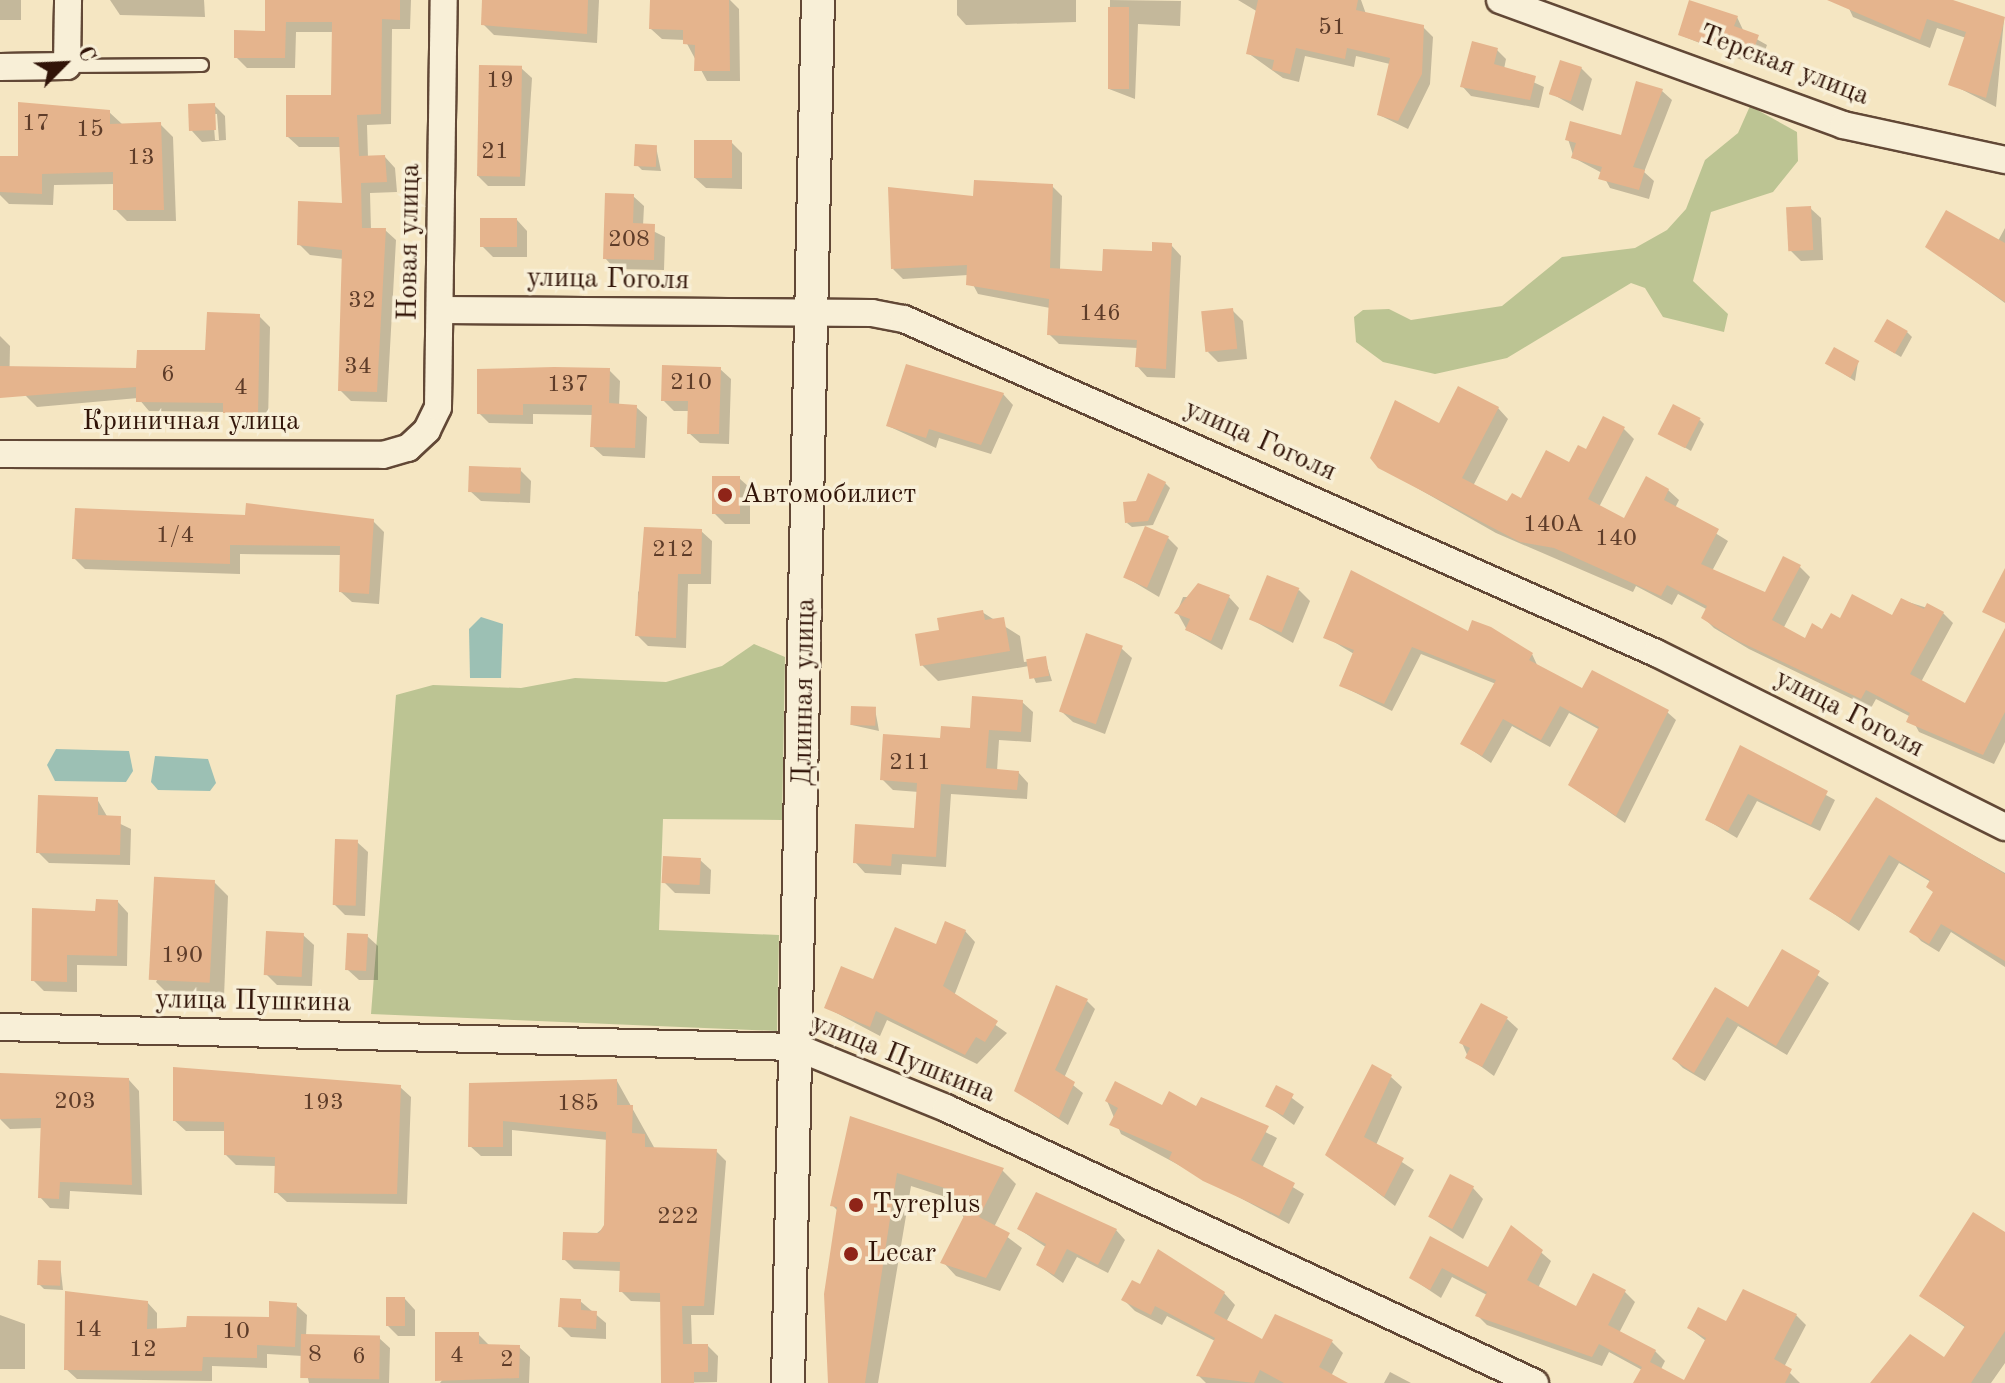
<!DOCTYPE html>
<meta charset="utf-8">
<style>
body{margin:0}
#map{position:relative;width:2005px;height:1383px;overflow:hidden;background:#f5e6c2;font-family:"Old Standard TT",serif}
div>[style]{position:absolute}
.green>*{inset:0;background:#bcc493}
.water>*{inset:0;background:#9cc0b4}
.shadow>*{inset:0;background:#0003;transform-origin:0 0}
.building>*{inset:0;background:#e5b48d;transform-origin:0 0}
.roads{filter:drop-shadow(2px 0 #624836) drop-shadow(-2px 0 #624836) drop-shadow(0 2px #624836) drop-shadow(0 -2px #624836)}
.service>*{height:12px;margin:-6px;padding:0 6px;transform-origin:6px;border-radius:6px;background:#f8efd7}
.minor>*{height:26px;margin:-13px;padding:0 13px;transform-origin:13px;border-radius:13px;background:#f8efd7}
.tertiary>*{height:32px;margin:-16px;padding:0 16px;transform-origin:16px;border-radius:16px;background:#f8efd7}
.dots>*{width:22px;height:22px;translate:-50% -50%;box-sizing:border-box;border:4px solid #f8efd7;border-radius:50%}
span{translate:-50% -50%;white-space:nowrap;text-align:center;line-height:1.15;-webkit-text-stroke:7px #f8efd7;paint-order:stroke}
.number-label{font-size:24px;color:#5e3c29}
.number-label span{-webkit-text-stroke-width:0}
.street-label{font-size:28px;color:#311408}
.poi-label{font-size:28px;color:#311408}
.left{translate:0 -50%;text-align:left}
.north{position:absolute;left:24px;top:24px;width:80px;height:80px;-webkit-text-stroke:6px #f8efd7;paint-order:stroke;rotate:66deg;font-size:22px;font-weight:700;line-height:32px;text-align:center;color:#311408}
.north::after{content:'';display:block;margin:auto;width:28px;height:36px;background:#311408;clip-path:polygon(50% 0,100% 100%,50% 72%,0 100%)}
</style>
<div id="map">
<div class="green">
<div style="clip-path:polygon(1750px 106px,1797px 132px,1798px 161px,1773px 192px,1711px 212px,1693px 281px,1728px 314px,1724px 332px,1663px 317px,1645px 288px,1631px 283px,1507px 358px,1435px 374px,1383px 362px,1356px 342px,1354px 317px,1363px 310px,1389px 309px,1411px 320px,1502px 306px,1562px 257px,1635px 248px,1667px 230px,1686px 209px,1705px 160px,1738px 133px)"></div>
<div style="clip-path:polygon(754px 644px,785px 657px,782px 820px,663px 819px,659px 930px,779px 935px,777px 1031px,371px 1014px,396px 695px,433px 685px,521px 688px,575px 678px,666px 682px,722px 666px)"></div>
</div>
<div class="water">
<div style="clip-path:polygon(481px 617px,503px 624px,501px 678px,470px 678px,469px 629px)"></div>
<div style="clip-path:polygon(56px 749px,129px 751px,133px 771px,126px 782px,55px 781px,47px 765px)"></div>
<div style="clip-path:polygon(155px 756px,208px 759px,216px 783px,210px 791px,158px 790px,151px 782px)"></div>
</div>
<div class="shadow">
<div style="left:0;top:0;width:21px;height:20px"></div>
<div style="clip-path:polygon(110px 0,204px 0,205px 17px,120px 15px)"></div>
<div style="clip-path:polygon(267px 0,411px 0,410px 29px,392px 29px,391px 124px,367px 125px,368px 158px,385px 157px,395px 168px,397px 192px,370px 193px,371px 230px,385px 230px,396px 240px,387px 402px,351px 401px,340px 390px,344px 259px,310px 255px,299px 244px,344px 205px,341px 147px,299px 147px,288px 137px,332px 97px,334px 32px,296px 32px,295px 68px,247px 68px,236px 57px,267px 33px)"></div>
<div style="clip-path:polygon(484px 0,599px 0,597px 43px,494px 35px,483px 24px)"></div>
<div style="clip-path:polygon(652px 0,730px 0,739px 9px,740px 81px,707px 81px,685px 40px,662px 39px,651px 29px)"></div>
<div style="clip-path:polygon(957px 0,1076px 0,1076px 22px,966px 25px,957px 15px)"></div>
<div style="clip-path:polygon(1110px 0,1181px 1px,1180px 26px,1138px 24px,1135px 99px,1109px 89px)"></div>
<div style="clip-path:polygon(1238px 0,1361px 0,1366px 14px,1423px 27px,1433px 37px,1430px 84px,1408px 129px,1379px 115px,1390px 64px,1356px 56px,1354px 67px,1305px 56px,1299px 82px,1283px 78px,1248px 53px,1258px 12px)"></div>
<div style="clip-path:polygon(1845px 0,1944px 0,2004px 19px,1996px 107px,1951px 84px,1966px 38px,1937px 28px,1930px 48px,1853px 17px)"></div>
<div style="clip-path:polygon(1737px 17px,1744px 32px,1767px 45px,1759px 67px,1680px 35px)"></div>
<div style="clip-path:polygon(1497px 50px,1506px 59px,1504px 69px,1544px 87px,1539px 108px,1471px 96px,1462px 86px)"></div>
<div style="clip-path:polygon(521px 68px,532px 78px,525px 186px,488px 186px,477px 175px)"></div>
<div style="clip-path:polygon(1581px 68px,1592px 79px,1583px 111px,1552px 94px)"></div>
<div style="clip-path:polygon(1662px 91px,1672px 100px,1644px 172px,1654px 181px,1649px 199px,1610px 188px,1602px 173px,1574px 158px,1568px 139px,1623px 138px)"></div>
<div style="clip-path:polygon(evenodd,214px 105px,225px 116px,226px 140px,202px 142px,192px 131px,214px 105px,213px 114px,217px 114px,219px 140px,215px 140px,213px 114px)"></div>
<div style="clip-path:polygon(109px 112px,122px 124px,160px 124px,173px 137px,176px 221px,127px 221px,115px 209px,115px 184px,54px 185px,53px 205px,9px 204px,0 195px,0 157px,20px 158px)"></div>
<div style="clip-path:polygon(731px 142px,742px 153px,742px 189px,706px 188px,695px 178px)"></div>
<div style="clip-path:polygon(656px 147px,661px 171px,642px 170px,637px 165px)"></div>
<div style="clip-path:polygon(1052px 186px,1062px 196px,1060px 270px,1104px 273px,1171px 245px,1181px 256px,1175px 378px,1147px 377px,1137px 366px,1138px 348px,1059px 344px,1049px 334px,1050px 308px,978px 294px,968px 275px,903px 279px,893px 269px,975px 199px)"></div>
<div style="clip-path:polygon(633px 196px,644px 206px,643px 226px,665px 237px,664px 270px,615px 269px,605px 258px)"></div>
<div style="clip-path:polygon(1810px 208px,1821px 218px,1823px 260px,1801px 261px,1790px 250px)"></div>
<div style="clip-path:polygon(517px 220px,527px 231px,527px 257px,493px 257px,482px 246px)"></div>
<div style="clip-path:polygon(2005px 228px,2005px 303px,1928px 247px,1998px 241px)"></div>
<div style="clip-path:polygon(1232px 310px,1243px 321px,1247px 359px,1218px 362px,1208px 352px)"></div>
<div style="clip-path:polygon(259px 316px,270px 327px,268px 423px,236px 423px,226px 412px,149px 411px,138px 398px,37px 407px,26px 396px,26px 368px,138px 370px,207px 352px)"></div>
<div style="clip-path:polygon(1907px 332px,1912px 337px,1901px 357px,1876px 342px)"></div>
<div style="clip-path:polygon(0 336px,10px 346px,9px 393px,0 393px)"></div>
<div style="clip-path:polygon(1858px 362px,1855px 381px,1827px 363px)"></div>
<div style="clip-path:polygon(720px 369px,731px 379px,729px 444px,700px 443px,689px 433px,689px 411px,674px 411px,663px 400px)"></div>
<div style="clip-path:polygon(609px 370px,620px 381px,619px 406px,636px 407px,647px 417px,645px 458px,603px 456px,592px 446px,594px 415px,533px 414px,533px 424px,489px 423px,479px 413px)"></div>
<div style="clip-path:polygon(1003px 394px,1013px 405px,991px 454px,939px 438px,936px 448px,888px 426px)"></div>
<div style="clip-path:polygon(1498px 408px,1508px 419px,1473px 486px,1508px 504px,1522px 501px,1623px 428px,1634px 439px,1599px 507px,1625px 521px,1668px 490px,1679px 500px,1675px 508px,1728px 541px,1712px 571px,1766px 595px,1799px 566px,1810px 577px,1783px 629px,1806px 640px,1840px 620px,1893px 618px,1902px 600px,1943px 613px,1953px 623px,1921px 682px,1966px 706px,2005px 632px,2005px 742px,1994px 764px,1919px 732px,1911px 717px,1876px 699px,1871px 708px,1749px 649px,1714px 628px,1704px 618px,1708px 610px,1678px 594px,1672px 605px,1636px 586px,1633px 592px,1496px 533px,1382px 468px,1440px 425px)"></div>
<div style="clip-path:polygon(1700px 420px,1704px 424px,1691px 451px,1660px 433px)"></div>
<div style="clip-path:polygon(520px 470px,531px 481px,530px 503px,481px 501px,470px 491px)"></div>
<div style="clip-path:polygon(739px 478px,750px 488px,750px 524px,725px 524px,714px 513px)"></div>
<div style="clip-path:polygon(1165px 483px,1170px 488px,1153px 525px,1132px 527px,1127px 523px)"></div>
<div style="clip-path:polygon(373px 521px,384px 532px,379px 604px,352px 602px,341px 592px,342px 555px,240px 554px,240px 574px,85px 569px,74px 558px)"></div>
<div style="clip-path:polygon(701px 531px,712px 541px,711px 584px,688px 584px,686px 648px,648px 646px,637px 635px,638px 592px)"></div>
<div style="clip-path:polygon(1168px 538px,1178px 548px,1159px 597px,1127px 578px)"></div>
<div style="clip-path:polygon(1299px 590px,1310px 601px,1293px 643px,1251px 619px)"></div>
<div style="clip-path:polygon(1183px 597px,1229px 597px,1239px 608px,1222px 650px,1187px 630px,1177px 612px)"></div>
<div style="clip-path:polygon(982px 612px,1020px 636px,1024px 662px,1045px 659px,1052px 681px,1036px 683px,1029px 666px,938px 681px,922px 665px,942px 632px)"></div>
<div style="clip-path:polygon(1469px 634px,1532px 654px,1538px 667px,1583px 691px,1667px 712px,1676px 720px,1625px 823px,1570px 785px,1600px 730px,1569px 713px,1550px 747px,1512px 726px,1491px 763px,1463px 744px,1496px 684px,1421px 654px,1392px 711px,1342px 686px,1354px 654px,1326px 637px)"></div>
<div style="clip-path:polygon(1121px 648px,1132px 658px,1105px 734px,1073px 722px,1062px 712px)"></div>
<div style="clip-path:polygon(1022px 702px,1033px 712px,1031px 742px,999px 740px,997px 771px,1018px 772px,1028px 783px,1027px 799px,951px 794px,946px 867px,902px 864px,901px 875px,865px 873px,855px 862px,916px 830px,919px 792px,893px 790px,882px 779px)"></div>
<div style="clip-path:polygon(875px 709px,879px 731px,852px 725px)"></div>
<div style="clip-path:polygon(1741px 748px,1835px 800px,1820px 831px,1757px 801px,1737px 838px,1707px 820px)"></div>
<div style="clip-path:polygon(97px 799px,108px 818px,131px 829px,130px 865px,49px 863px,38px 852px)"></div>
<div style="clip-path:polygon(1877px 800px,2005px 873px,2005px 967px,1951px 932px,1939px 952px,1921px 941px,1912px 931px,1935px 893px,1931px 882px,1899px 863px,1859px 931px,1811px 898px)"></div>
<div style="clip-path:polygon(357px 842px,368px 852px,365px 916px,345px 915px,334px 904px)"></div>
<div style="clip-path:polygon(700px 860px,711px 870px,710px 894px,675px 893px,664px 882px)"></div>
<div style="clip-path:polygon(214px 882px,228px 896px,224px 997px,170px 996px,156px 982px)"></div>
<div style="clip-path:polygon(118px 902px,128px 913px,127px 966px,77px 965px,77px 992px,44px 991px,33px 980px,97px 913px)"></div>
<div style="clip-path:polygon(965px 931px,975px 942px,954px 996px,1007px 1033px,977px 1064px,887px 1020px,880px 1036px,827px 1008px)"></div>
<div style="clip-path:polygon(303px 935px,314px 945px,312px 986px,277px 985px,266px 974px)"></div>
<div style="clip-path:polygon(367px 936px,378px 946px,378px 980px,359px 980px,348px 970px)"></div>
<div style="clip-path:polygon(1783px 952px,1829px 983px,1787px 1055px,1738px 1026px,1705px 1081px,1683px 1068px,1674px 1059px,1716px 990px,1749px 1010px)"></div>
<div style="clip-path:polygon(1087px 1001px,1095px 1009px,1064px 1078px,1083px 1093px,1068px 1125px,1016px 1091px)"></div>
<div style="clip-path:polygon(1507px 1019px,1518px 1029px,1494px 1076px,1468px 1057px,1462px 1043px)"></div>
<div style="clip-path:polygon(0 1075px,129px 1080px,139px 1091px,142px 1195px,70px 1191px,69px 1209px,50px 1208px,40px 1197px,43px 1128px,10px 1129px,0 1119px)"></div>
<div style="clip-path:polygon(1391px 1077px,1402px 1087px,1376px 1145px,1414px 1170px,1395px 1206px,1327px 1154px)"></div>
<div style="clip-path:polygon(617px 1081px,655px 1149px,716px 1151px,726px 1161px,714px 1315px,691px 1315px,692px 1346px,708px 1346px,718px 1356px,717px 1382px,663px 1383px,662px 1302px,631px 1301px,621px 1291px,621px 1271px,574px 1269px,564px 1259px,606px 1226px,608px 1140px,512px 1130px,512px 1156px,481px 1156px,470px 1146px,471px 1085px)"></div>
<div style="clip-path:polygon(400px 1087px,411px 1097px,407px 1204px,287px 1202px,276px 1192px,277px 1166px,236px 1165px,226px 1155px,226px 1131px,186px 1131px,175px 1121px)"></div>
<div style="clip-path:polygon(1277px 1087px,1304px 1107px,1294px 1125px,1267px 1106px)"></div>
<div style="clip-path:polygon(1202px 1099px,1277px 1138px,1262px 1168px,1304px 1194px,1289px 1224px,1121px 1134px,1107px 1101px,1197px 1108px)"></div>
<div style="clip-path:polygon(852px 1119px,1002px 1170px,1016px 1184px,994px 1227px,1022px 1248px,1000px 1291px,956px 1276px,943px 1262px,965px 1219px,949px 1198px,911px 1186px,878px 1383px,829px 1383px,838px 1211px,832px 1205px)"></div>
<div style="clip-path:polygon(1473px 1188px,1483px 1199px,1463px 1239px,1430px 1217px)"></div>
<div style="clip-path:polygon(1512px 1227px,1551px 1261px,1538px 1288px,1577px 1309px,1594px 1275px,1625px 1292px,1635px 1302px,1619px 1333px,1655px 1351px,1665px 1361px,1661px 1369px,1685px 1383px,1706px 1341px,1689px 1328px,1796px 1315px,1806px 1325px,1784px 1367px,1800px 1383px,1635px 1383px,1642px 1370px,1609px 1352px,1602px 1366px,1487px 1325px,1477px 1315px,1487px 1295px,1452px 1277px,1441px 1298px,1411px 1278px,1431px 1239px,1489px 1270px)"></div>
<div style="clip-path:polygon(1019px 1229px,1116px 1230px,1125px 1240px,1108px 1273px,1077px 1257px,1063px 1283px,1038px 1265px,1047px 1248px)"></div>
<div style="clip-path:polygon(2005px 1235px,2005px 1363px,1991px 1383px,1875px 1383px,1945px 1360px,1966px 1328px,1921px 1296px)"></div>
<div style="clip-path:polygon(60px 1263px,63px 1290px,44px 1289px,39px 1284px)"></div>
<div style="clip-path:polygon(1141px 1286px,1224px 1293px,1235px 1305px,1226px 1322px,1263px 1341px,1332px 1342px,1343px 1353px,1331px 1376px,1344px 1383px,1206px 1383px,1198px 1375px,1215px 1341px,1167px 1316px,1162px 1325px,1135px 1311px,1124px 1300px)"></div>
<div style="clip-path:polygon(405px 1299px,415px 1310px,415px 1336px,398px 1336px,387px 1325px)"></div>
<div style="clip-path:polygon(580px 1301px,606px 1323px,606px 1339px,571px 1337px,560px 1326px)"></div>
<div style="clip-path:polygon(147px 1302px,157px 1313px,157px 1330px,271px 1319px,296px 1305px,307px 1315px,306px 1336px,379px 1338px,390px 1348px,389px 1383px,309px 1383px,303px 1356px,267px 1354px,267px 1368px,212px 1366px,212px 1381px,77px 1379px,66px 1369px)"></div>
<div style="clip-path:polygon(0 1315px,25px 1324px,25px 1369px,0 1369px)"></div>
<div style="clip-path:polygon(478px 1334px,489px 1345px,519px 1347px,530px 1357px,529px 1383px,440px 1383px)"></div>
<div style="clip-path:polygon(1390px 1372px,1411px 1383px,1384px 1383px)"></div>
</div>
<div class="building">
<div style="clip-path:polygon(265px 0,400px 0,400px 20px,382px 19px,381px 114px,357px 115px,359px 156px,385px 155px,387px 182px,361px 183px,362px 228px,386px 228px,377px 392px,338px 391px,342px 250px,297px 245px,298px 201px,342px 203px,339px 137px,286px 137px,286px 95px,331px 95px,332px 22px,286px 22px,285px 58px,234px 58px,234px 30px,265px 31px)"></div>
<div style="clip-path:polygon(482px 0,588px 0,587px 34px,481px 25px)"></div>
<div style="clip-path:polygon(650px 0,729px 0,730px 71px,694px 71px,695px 45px,683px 44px,683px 30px,649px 29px)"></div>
<div style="clip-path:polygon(1258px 0,1358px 0,1356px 10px,1424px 25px,1422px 74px,1398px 121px,1377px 115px,1390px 58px,1347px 48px,1345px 59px,1296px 48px,1290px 74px,1272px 70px,1274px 60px,1246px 54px)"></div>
<div style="clip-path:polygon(1689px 0,1738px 16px,1734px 26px,1759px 35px,1750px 60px,1678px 35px)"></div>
<div style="clip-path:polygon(1827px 0,1953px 0,2005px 17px,1986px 98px,1948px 85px,1966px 32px,1927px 19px,1920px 40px)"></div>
<div style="left:1108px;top:7px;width:21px;height:82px"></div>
<div style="clip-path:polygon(1472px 41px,1498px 48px,1494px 64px,1536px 76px,1530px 100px,1460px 87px)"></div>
<div style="left:1560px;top:60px;width:23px;height:36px;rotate:18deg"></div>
<div style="left:479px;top:65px;width:43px;height:111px;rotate:1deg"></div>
<div style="clip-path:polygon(1636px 81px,1663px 89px,1633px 167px,1645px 170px,1639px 190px,1598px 179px,1602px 167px,1571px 158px,1576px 143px,1565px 140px,1570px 121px,1621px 135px)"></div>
<div style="clip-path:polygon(18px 102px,110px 110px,110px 124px,161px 122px,164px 210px,113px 210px,113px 172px,42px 174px,42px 194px,0 192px,0 156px,18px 156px)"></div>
<div style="left:215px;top:103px;width:27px;height:27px;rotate:88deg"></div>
<div style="left:694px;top:140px;width:38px;height:38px"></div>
<div style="left:635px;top:144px;width:22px;height:22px;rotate:3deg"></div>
<div style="clip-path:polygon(974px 180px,1053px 184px,1050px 268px,1102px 271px,1103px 249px,1152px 251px,1152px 242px,1172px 243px,1166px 369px,1135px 367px,1137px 340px,1047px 335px,1049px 299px,966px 285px,967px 265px,891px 269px,888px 187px,973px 196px)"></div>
<div style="clip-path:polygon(605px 193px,634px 194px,633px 223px,655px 224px,654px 260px,603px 259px)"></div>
<div style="left:1811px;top:206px;width:44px;height:25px;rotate:87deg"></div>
<div style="clip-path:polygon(1946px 210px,2005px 243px,2005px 302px,1925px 247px)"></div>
<div style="left:480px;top:218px;width:37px;height:29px"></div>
<div style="left:1233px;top:308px;width:41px;height:32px;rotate:84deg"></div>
<div style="clip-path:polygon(207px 312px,260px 314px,258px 413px,223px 413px,223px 403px,136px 402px,136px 387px,0 398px,0 366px,136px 368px,137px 350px,205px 350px)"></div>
<div style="left:1887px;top:319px;width:24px;height:26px;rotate:30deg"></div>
<div style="left:1834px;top:347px;width:29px;height:19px;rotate:29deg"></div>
<div style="clip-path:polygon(906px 364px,1004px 393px,981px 445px,929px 429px,926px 438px,886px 426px)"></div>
<div style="clip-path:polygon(662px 365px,721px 367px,719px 434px,687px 434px,688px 401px,661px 401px)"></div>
<div style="clip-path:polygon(554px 367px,610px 368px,609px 403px,637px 405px,635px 448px,590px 447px,592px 405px,523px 404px,523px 415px,477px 414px,477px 369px)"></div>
<div style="clip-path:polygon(1458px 386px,1499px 407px,1462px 478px,1507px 501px,1512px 493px,1521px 498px,1546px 450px,1569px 462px,1578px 445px,1586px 449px,1603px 416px,1625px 427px,1588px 499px,1624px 518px,1646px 476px,1669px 489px,1664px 500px,1719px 529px,1701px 564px,1765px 592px,1783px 556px,1801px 565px,1772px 620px,1805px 638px,1812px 623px,1822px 629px,1831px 613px,1840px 618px,1852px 594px,1892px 615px,1901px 598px,1924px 609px,1927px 603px,1944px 612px,1910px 674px,1965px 703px,2005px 628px,2005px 712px,1983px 755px,1906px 722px,1910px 713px,1866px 690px,1861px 699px,1736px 640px,1701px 618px,1707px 606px,1667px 585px,1661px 596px,1554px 548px,1520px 542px,1378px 468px,1370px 458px,1395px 400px,1439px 423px)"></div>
<div style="left:1673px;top:404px;width:31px;height:34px;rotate:27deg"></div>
<div style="left:469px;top:466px;width:52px;height:26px;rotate:2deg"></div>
<div style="clip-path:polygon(1148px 473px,1166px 482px,1148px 521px,1125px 523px,1123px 502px,1136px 501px)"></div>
<div style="left:712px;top:476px;width:28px;height:38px"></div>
<div style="clip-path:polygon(246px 503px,374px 519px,369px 594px,339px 592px,340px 546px,230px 545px,230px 564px,72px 559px,75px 508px,245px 515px)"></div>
<div style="left:1145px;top:526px;width:26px;height:56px;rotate:23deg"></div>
<div style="clip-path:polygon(644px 527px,702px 529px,701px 574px,678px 574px,676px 638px,635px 636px)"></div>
<div style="clip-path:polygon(2005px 568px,2005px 623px,1982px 612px)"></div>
<div style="clip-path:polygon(1351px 570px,1468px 631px,1472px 620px,1491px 627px,1533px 653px,1529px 660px,1582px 688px,1592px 670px,1669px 710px,1616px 816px,1568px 785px,1599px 727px,1560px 706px,1541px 740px,1503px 719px,1482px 756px,1460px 744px,1496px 680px,1412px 647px,1384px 704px,1339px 686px,1354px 650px,1323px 638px)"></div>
<div style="left:1267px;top:575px;width:35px;height:48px;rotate:22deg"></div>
<div style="clip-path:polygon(1198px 583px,1230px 595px,1211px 641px,1185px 630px,1190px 619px,1174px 613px)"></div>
<div style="clip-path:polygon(983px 610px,985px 620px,1004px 617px,1010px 651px,920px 666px,915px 634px,939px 630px,937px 618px)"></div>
<div style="left:1086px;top:633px;width:39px;height:83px;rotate:19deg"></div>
<div style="left:1046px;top:656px;width:20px;height:20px;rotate:81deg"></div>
<div style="clip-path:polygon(972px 696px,1023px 700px,1021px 732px,989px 730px,986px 768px,1019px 771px,1017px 790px,941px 784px,936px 857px,892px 854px,891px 866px,853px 863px,855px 824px,914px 828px,917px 783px,880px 780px,883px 734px,940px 738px,941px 726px,970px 728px)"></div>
<div style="left:851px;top:706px;width:25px;height:19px;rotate:2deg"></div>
<div style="clip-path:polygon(1740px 745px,1828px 791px,1811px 825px,1748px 794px,1728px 831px,1705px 820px)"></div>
<div style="clip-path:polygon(38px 795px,98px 797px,98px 815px,121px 816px,120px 855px,36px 853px)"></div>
<div style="clip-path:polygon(1876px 797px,2005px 874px,2005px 961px,1941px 924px,1929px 944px,1909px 932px,1933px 892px,1926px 887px,1930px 880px,1889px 855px,1849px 923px,1809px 899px)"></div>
<div style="left:335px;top:839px;width:23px;height:66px;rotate:2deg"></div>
<div style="left:663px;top:856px;width:38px;height:27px;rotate:3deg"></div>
<div style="left:215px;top:880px;width:103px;height:61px;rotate:93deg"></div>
<div style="clip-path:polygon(96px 899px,118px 900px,117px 956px,67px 955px,67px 982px,31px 981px,32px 908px,95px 911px)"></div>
<div style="clip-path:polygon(945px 921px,966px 930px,943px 986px,998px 1021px,985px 1042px,976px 1037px,965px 1055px,876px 1011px,870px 1027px,824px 1008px,841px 966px,873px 979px,895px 927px,936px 944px)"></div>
<div style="left:266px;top:931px;width:38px;height:44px;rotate:3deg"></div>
<div style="left:347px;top:933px;width:21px;height:37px;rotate:3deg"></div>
<div style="clip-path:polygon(1782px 949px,1820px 971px,1776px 1046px,1727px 1017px,1694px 1073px,1672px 1059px,1715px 987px,1748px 1007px)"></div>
<div style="clip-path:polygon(1056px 985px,1088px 999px,1055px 1070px,1075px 1082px,1059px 1118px,1014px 1091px)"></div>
<div style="clip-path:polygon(1481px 1003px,1508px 1017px,1482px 1067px,1465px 1058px,1470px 1048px,1459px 1043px)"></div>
<div style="clip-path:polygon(1372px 1064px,1392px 1075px,1364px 1137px,1404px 1158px,1384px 1197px,1325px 1155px)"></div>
<div style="clip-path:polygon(173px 1067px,401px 1085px,397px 1194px,274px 1193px,275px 1157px,224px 1155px,224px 1122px,173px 1121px)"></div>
<div style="clip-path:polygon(0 1073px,129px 1078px,132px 1185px,60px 1182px,59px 1199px,38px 1198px,41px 1118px,0 1119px)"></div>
<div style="clip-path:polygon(617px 1079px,617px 1105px,633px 1105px,632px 1133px,645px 1134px,645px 1147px,717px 1149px,704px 1306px,682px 1306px,683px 1344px,708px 1344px,708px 1372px,694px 1372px,694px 1383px,661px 1383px,660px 1293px,619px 1292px,620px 1262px,562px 1260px,563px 1232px,599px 1233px,604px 1225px,606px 1132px,503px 1121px,503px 1147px,468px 1147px,469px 1083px)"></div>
<div style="clip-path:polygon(1115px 1081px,1162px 1105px,1169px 1091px,1196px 1106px,1201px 1097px,1269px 1126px,1251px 1160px,1295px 1183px,1279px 1216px,1203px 1181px,1169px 1159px,1172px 1152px,1109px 1125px,1118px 1108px,1105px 1101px)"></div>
<div style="left:1276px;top:1085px;width:20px;height:24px;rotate:27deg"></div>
<div style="clip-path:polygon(850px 1116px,1004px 1168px,979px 1217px,1010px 1233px,986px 1278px,940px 1263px,965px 1214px,944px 1203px,951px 1190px,897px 1173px,865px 1383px,828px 1383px,824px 1294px,837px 1207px,830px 1206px)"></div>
<div style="left:1450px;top:1174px;width:27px;height:48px;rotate:27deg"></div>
<div style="clip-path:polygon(1036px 1192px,1117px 1229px,1098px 1265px,1067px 1249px,1054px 1275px,1036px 1265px,1046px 1244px,1017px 1229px)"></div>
<div style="clip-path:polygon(1973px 1212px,2005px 1232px,2005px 1331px,1971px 1383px,1870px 1383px,1910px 1334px,1944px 1357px,1965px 1326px,1919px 1296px)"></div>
<div style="clip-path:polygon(1511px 1225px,1543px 1250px,1527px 1280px,1576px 1306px,1593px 1273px,1626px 1290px,1608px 1325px,1656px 1350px,1650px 1362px,1684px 1380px,1706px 1338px,1687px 1328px,1698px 1307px,1726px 1321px,1743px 1289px,1797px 1314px,1774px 1359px,1792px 1369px,1785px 1383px,1633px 1383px,1642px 1367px,1599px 1344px,1592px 1357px,1475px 1316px,1487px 1292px,1442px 1268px,1430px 1290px,1409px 1278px,1430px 1236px,1488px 1267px)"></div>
<div style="clip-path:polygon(1158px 1249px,1225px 1292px,1214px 1313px,1262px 1339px,1275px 1314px,1333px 1340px,1319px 1367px,1348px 1383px,1284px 1383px,1260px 1370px,1254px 1383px,1196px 1376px,1215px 1338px,1155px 1306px,1151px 1315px,1121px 1300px,1132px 1280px,1140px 1284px)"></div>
<div style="left:38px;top:1260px;width:23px;height:25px;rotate:2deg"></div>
<div style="clip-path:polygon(65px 1291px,148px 1301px,147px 1329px,186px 1327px,187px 1316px,269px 1317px,269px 1301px,297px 1303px,295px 1347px,257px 1345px,257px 1358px,203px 1357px,202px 1371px,64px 1370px)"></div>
<div style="left:386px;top:1297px;width:19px;height:29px"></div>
<div style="clip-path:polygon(560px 1298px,581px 1299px,581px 1310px,597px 1311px,596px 1329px,558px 1327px)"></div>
<div style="clip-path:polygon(435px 1332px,479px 1332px,479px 1344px,520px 1345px,519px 1378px,435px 1381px)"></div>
<div style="left:301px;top:1334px;width:79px;height:44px;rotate:1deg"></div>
</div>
<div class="roads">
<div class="service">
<div style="left:67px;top:66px;width:135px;rotate:-0.4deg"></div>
</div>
<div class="minor">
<div style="left:1500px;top:0;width:365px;rotate:20deg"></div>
<div style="left:1843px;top:125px;width:166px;rotate:12.2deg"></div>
<div style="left:0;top:67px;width:67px;rotate:-0.9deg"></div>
<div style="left:67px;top:66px;width:66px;rotate:-89.1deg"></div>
<div style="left:442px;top:310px;width:430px;rotate:0.4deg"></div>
<div style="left:872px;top:313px;width:33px;rotate:11deg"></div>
<div style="left:904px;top:319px;width:823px;rotate:23.95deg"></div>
<div style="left:1656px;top:653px;width:390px;rotate:26.5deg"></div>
<div style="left:0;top:454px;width:383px;rotate:0.1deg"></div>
<div style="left:383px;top:455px;width:26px;rotate:-16deg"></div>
<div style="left:408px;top:448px;width:26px;rotate:-43deg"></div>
<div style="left:427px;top:430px;width:25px;rotate:-64deg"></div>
<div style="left:438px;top:407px;width:407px;rotate:-89.2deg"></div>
<div style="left:0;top:1027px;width:796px;rotate:1.44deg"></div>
<div style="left:796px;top:1047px;width:162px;rotate:22.1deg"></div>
<div style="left:946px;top:1108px;width:650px;rotate:25.03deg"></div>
</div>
<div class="tertiary">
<div style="left:788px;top:1383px;width:1383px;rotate:-88.76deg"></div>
</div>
</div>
<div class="dots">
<div style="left:725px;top:495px;background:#8f2418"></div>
<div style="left:856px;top:1205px;background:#8f2418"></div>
<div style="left:851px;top:1254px;background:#8f2418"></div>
</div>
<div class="number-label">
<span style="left:1332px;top:29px">51</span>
<span style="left:500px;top:82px">19</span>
<span style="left:36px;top:125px">17</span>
<span style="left:90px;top:131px">15</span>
<span style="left:495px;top:153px">21</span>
<span style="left:141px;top:159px">13</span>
<span style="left:629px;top:241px">208</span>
<span style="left:362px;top:302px">32</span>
<span style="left:1100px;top:315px">146</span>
<span style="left:358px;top:368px">34</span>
<span style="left:168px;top:376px">6</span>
<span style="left:691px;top:384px">210</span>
<span style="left:568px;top:386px">137</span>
<span style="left:241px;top:389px">4</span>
<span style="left:1553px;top:526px">140А</span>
<span style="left:175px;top:537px">1/4</span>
<span style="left:1616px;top:540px">140</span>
<span style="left:673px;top:551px">212</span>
<span style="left:910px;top:764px">211</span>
<span style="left:182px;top:957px">190</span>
<span style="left:75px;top:1103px">203</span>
<span style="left:323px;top:1104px">193</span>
<span style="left:578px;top:1105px">185</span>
<span style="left:678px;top:1218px">222</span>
<span style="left:88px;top:1331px">14</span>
<span style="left:236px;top:1333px">10</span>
<span style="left:143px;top:1351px">12</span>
<span style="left:315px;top:1356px">8</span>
<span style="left:457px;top:1357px">4</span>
<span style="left:359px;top:1358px">6</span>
<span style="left:507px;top:1361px">2</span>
</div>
<div class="street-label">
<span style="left:1784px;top:66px;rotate:21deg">Терская улица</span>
<span style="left:410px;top:242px;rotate:-89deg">Новая улица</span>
<span style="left:608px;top:280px;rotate:1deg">улица Гоголя</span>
<span style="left:191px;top:422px">Криничная улица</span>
<span style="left:1260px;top:441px;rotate:24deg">улица Гоголя</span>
<span style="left:805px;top:692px;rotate:-89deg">Длинная улица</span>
<span style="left:1849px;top:714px;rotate:27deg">улица Гоголя</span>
<span style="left:253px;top:1002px;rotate:1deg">улица Пушкина</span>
<span style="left:903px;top:1059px;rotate:22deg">улица Пушкина</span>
</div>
<div class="poi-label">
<span class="left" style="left:741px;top:495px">Автомобилист</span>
<span class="left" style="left:872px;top:1205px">Tyreplus</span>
<span class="left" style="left:867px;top:1254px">Lecar</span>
</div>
<div class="north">С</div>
</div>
